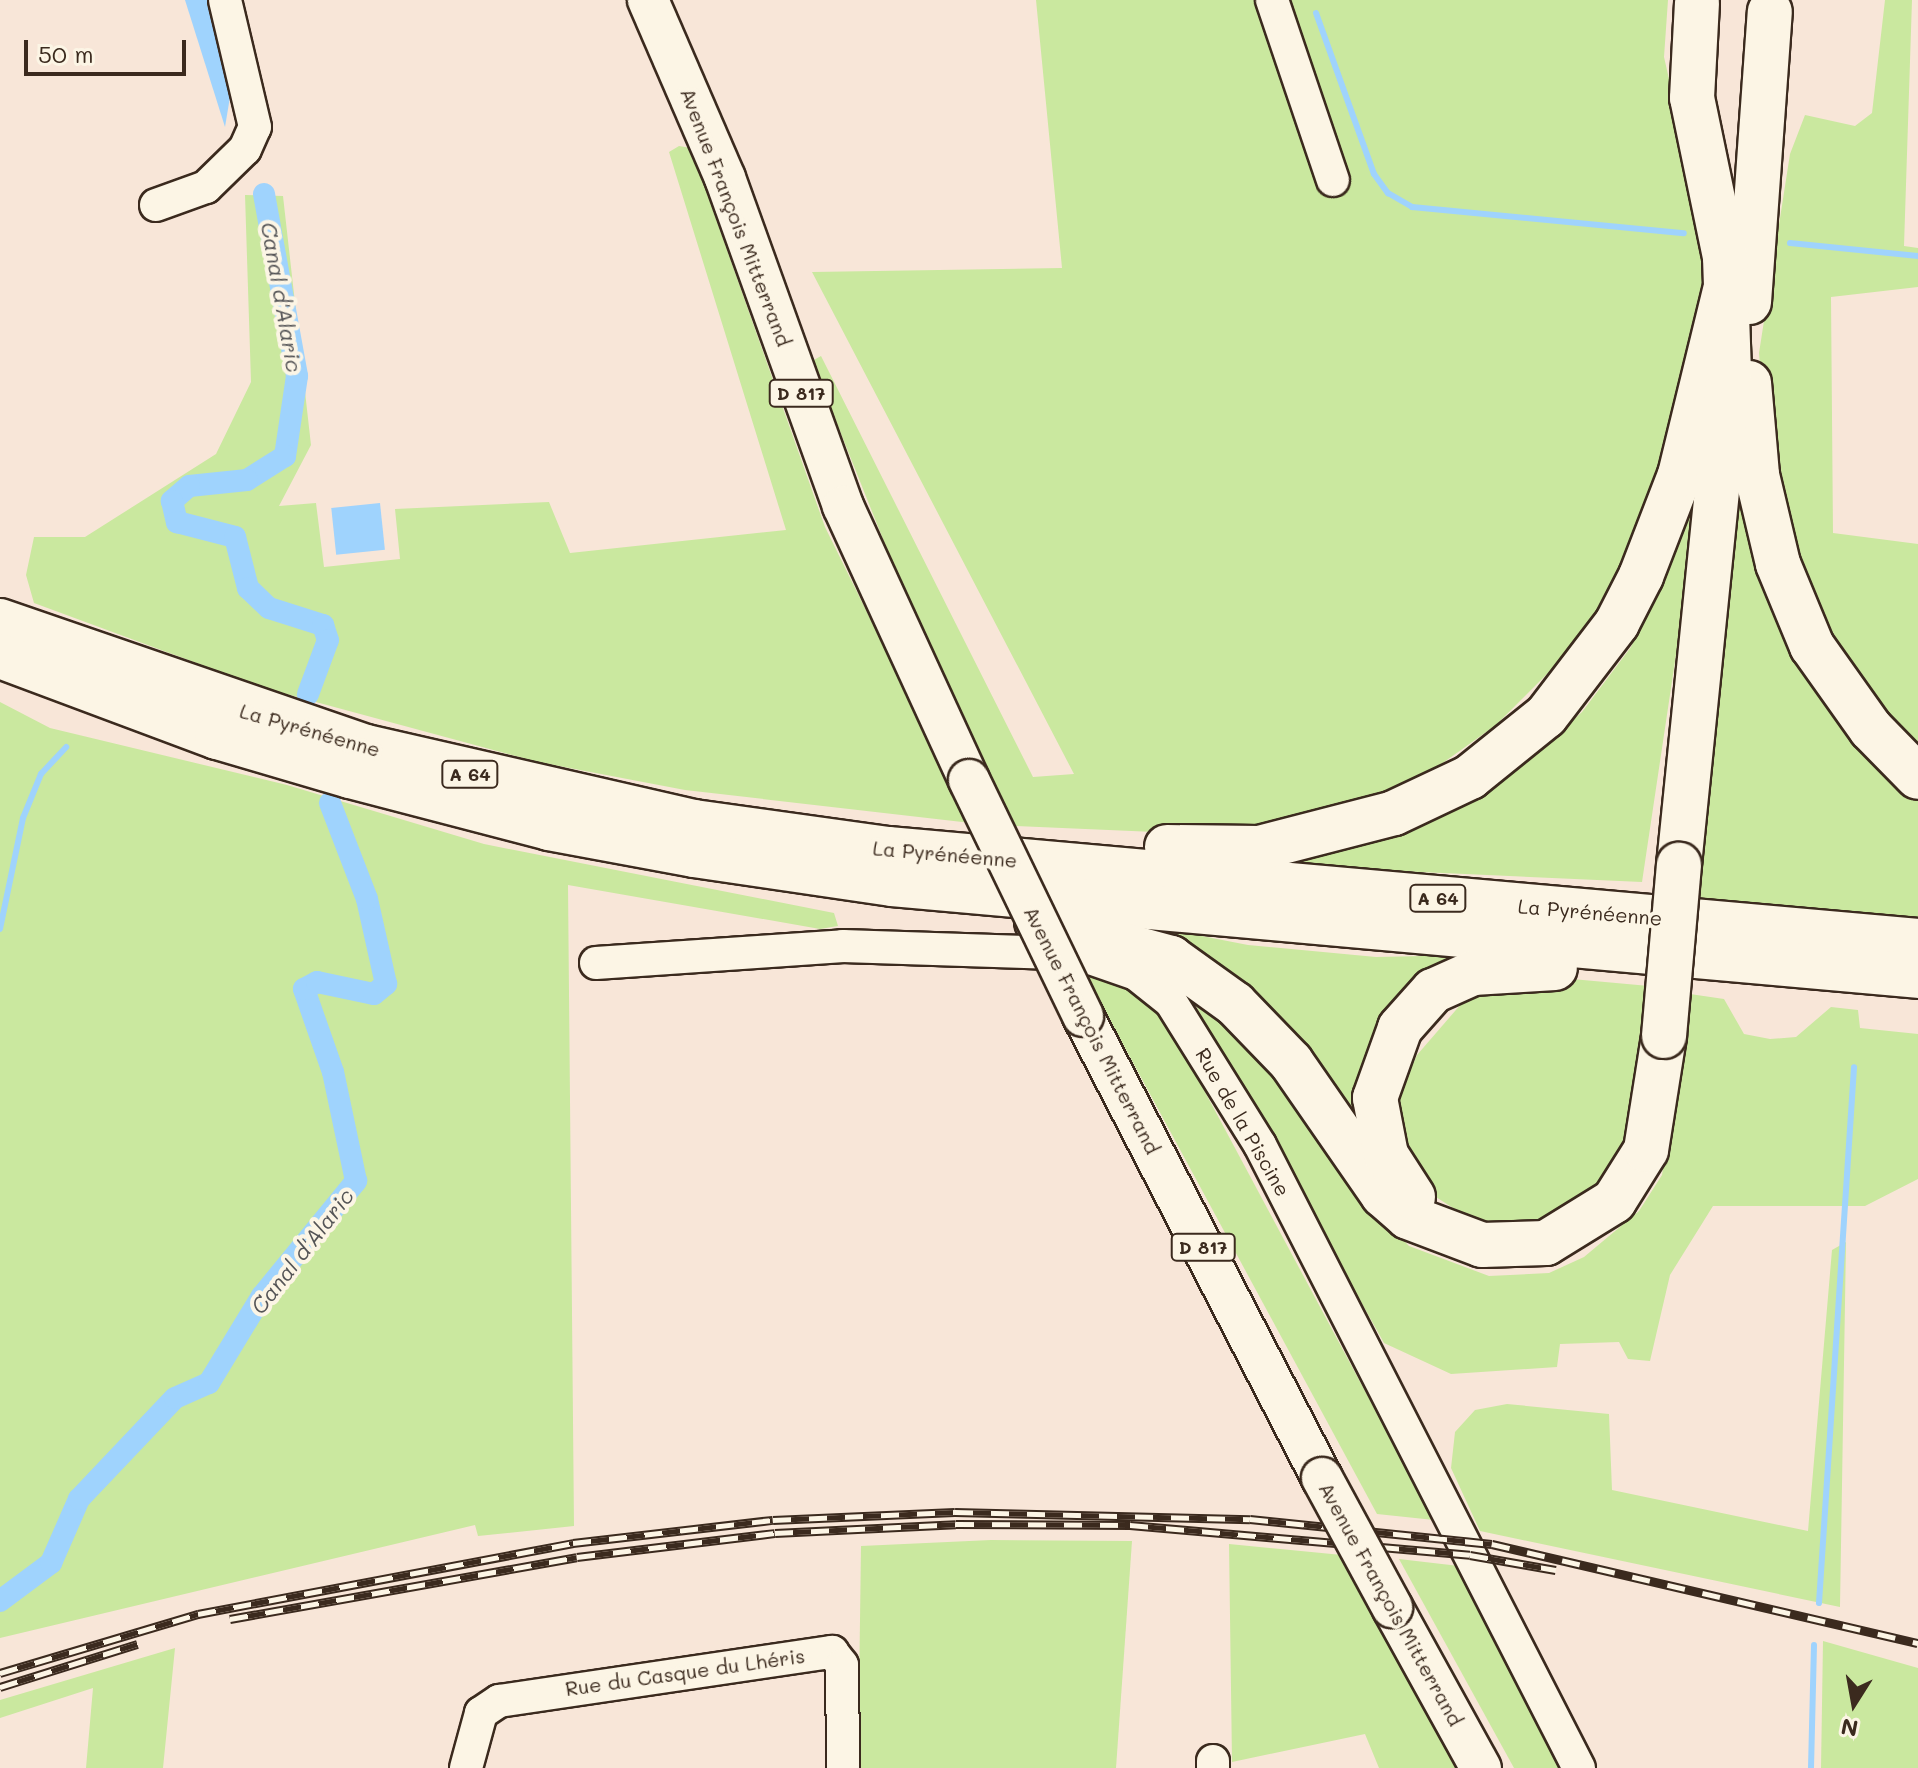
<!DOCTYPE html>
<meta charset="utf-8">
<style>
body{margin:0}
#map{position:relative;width:1918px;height:1768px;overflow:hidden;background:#f8e6d8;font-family:Mali,sans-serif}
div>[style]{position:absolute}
.green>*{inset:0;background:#cae89f}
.water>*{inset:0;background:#9fd3fd;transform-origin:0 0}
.stream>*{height:6px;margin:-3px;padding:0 3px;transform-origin:3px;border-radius:3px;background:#9fd3fd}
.canal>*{height:22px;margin:-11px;padding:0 11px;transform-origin:11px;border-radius:11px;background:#9fd3fd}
.roads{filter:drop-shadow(2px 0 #3b2a1e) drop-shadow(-2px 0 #3b2a1e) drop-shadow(0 2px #3b2a1e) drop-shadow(0 -2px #3b2a1e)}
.minor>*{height:32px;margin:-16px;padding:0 16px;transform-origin:16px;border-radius:16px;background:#fcf5e5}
.major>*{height:40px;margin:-20px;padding:0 20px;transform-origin:20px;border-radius:20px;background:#fcf5e5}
.highway>*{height:44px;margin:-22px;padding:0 22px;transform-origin:22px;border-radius:22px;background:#fcf5e5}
.rail>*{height:9px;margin-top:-4.5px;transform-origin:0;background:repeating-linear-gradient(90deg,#fcf5e5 0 18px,#3b2a1e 0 36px);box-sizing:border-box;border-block:2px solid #3b2a1e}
.bridges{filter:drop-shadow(2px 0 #3b2a1e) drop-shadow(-2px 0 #3b2a1e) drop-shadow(0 2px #3b2a1e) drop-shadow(0 -2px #3b2a1e)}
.major-bridge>*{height:40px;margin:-20px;padding:0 20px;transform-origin:20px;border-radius:20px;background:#fcf5e5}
.highway-bridge>*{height:44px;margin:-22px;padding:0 22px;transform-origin:22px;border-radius:22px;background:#fcf5e5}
span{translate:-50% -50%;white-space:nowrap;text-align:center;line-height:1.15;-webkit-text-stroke:8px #fcf5e5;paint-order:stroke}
.shield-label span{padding:2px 6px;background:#fcf5e5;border:2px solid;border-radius:6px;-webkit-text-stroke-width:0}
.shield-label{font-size:18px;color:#3b2a1e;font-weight:700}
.street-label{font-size:20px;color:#3b2a1e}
.water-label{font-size:22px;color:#545456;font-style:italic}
.north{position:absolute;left:1814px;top:1664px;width:80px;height:80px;-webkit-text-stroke:6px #fcf5e5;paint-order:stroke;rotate:191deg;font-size:22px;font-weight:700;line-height:32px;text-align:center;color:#3b2a1e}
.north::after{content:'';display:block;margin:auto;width:28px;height:36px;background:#3b2a1e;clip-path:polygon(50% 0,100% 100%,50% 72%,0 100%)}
.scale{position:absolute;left:24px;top:40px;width:162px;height:36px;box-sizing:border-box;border:4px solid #3b2a1e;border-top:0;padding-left:10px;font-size:24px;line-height:28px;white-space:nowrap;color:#3b2a1e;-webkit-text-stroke:6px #fcf5e5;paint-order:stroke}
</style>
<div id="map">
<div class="green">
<div style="clip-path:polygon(1036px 0,1668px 0,1664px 57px,1698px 206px,1704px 292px,1674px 432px,1612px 589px,1559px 662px,1496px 725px,1409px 787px,1299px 823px,1201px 834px,1016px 826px,940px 682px,812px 361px,821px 356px,1033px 777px,1074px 774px,812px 272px,1062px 268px)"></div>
<div style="clip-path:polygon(1885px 0,1912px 0,1904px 246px,1918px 248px,1918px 287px,1831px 297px,1833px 533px,1918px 544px,1918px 752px,1831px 645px,1792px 555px,1767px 449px,1759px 353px,1790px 154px,1805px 115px,1855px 126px,1872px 113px)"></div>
<div style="clip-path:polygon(679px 146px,691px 148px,825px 527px,971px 823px,685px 790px,538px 762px,264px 688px,34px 603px,26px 575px,34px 537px,85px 537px,216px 454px,251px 382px,245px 195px,283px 196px,311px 445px,279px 506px,316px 503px,324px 567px,400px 559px,395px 509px,549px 502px,570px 553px,786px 530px,669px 152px)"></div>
<div style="clip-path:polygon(1703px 474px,1642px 882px,1287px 866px,1285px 854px,1457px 808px,1520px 768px,1582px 712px,1631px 647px)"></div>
<div style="clip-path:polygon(1739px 482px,1774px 583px,1918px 789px,1918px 921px,1695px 899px)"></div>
<div style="clip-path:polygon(0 702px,50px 728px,287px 785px,484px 844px,834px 913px,838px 926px,820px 929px,568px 885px,574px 1526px,478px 1536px,475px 1525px,0 1638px)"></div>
<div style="clip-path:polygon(1135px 923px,1248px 945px,1376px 957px,1474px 955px,1446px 972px,1365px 1117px,1347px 1126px)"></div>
<div style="clip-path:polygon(1084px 972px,1131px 985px,1166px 1019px,1434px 1520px,1377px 1514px)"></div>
<div style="clip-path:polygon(1539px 976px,1649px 986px,1645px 1055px,1626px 1144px,1584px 1203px,1546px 1224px,1472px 1220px,1417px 1185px,1393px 1125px,1399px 1095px,1417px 1055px,1468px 996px)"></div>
<div style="clip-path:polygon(1690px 994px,1724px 999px,1744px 1034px,1770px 1039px,1796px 1037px,1831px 1007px,1858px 1010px,1860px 1028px,1918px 1034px,1918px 1179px,1865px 1206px,1713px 1206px,1670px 1275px,1650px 1361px,1628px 1359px,1619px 1342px,1560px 1344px,1557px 1367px,1451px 1374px,1384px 1343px,1191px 997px,1206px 1001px,1279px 1071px,1350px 1184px,1409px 1246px,1489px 1276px,1549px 1273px,1584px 1257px,1639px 1211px,1662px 1175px)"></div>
<div style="clip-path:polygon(1846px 1242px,1840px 1607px,1480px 1531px,1451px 1468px,1455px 1432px,1475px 1410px,1507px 1404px,1609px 1414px,1612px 1490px,1808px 1531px,1832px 1250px)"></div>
<div style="clip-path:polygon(991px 1540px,1132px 1541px,1116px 1768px,858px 1768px,861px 1546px)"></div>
<div style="clip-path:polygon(1229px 1544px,1342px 1555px,1458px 1768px,1379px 1768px,1365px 1734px,1232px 1762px)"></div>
<div style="clip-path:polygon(1399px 1559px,1459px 1566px,1561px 1768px,1514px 1768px)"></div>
<div style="clip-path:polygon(1823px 1641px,1918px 1668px,1918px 1768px,1821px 1768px)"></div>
<div style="clip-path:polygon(175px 1648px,163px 1768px,86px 1768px,93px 1688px,0 1718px,0 1700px)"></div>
</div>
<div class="water">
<div style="clip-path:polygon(185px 0,209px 0,232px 85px,225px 127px)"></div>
<div style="left:380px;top:503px;width:47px;height:49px;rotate:84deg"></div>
</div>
<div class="stream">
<div style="left:1316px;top:13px;width:171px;rotate:70.2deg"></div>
<div style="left:1374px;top:174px;width:24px;rotate:54deg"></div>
<div style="left:1388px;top:193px;width:28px;rotate:30deg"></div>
<div style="left:1412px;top:207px;width:273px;rotate:5.5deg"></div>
<div style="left:1790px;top:243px;width:129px;rotate:5.8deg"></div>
<div style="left:0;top:929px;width:113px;rotate:-78.3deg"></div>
<div style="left:23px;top:818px;width:48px;rotate:-67.8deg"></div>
<div style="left:41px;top:774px;width:37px;rotate:-47deg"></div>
<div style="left:1819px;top:1603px;width:537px;rotate:-86.26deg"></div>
<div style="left:1811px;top:1768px;width:123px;rotate:-88.6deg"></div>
</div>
<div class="canal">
<div style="left:264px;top:194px;width:185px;rotate:79.7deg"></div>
<div style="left:297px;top:376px;width:81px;rotate:98.5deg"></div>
<div style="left:285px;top:456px;width:45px;rotate:147.7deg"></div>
<div style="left:247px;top:480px;width:58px;rotate:174.1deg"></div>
<div style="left:189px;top:486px;width:23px;rotate:139deg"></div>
<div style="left:172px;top:501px;width:22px;rotate:77deg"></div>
<div style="left:177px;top:522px;width:60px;rotate:14.5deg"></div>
<div style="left:235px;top:537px;width:53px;rotate:75.7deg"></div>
<div style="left:248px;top:588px;width:29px;rotate:44deg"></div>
<div style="left:269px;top:608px;width:57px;rotate:17.5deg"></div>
<div style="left:323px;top:625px;width:16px;rotate:72deg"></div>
<div style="left:328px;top:640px;width:58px;rotate:110.3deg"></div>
<div style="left:0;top:1601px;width:64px;rotate:-36.7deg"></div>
<div style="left:51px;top:1563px;width:70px;rotate:-66.4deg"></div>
<div style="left:79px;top:1499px;width:139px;rotate:-46.5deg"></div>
<div style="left:175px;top:1398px;width:37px;rotate:-24deg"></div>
<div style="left:209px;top:1383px;width:102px;rotate:-58.7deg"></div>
<div style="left:262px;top:1296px;width:149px;rotate:-50.7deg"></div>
<div style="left:356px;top:1181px;width:111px;rotate:-101.9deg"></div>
<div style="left:333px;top:1072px;width:88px;rotate:-109.3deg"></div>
<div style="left:304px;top:989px;width:15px;rotate:-28deg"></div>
<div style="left:317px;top:982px;width:58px;rotate:11.9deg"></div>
<div style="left:374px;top:994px;width:16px;rotate:-40deg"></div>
<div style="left:386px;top:984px;width:87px;rotate:-102.6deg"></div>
<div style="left:367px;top:899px;width:103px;rotate:-111.1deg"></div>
</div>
<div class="roads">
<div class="minor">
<div style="left:1272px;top:0;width:190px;rotate:71.3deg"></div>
<div style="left:156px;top:205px;width:53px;rotate:-19.8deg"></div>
<div style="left:206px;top:187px;width:54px;rotate:-44.3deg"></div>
<div style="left:245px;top:149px;width:24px;rotate:-66deg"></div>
<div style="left:255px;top:127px;width:130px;rotate:-103.3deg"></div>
<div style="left:596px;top:963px;width:248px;rotate:-3.9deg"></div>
<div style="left:843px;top:946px;width:235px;rotate:1.9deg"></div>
<div style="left:1078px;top:954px;width:61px;rotate:19deg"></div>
<div style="left:1136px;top:974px;width:45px;rotate:38.7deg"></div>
<div style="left:1171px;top:1002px;width:168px;rotate:58.1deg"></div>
<div style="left:1260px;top:1145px;width:700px;rotate:62.89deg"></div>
<div style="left:466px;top:1768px;width:57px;rotate:-74.7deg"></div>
<div style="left:481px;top:1713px;width:22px;rotate:-34deg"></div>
<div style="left:499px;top:1701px;width:337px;rotate:-8.4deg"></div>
<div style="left:832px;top:1652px;width:16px;rotate:52deg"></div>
<div style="left:842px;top:1665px;width:103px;rotate:89.4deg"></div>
<div style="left:1213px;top:1768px;width:7px;rotate:-90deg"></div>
</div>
<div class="major">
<div style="left:648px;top:0;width:194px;rotate:66.6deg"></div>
<div style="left:725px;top:178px;width:349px;rotate:70.2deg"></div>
<div style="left:843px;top:506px;width:302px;rotate:65.3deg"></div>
<div style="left:1083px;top:1016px;width:520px;rotate:62.65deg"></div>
<div style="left:1392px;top:1607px;width:184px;rotate:61.1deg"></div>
</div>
<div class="highway">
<div style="left:1749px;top:302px;width:291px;rotate:-85.9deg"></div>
<div style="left:1749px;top:383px;width:92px;rotate:85deg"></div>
<div style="left:1757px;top:475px;width:91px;rotate:76.7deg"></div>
<div style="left:1778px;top:564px;width:89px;rotate:67.5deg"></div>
<div style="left:1812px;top:646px;width:102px;rotate:54.6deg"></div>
<div style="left:1871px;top:729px;width:67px;rotate:45.6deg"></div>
<div style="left:0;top:621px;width:387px;rotate:19deg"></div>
<div style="left:366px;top:747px;width:336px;rotate:12.9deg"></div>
<div style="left:694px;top:822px;width:196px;rotate:7.9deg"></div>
<div style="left:888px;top:849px;width:1034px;rotate:5.1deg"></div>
<div style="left:0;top:656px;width:232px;rotate:20.5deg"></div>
<div style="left:217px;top:737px;width:139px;rotate:16.3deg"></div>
<div style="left:350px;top:776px;width:206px;rotate:14.6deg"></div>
<div style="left:549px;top:828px;width:147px;rotate:10.5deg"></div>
<div style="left:694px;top:855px;width:200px;rotate:8.3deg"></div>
<div style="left:892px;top:884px;width:1030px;rotate:5.12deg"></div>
<div style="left:1167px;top:847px;width:92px;rotate:0.6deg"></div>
<div style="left:1259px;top:848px;width:139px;rotate:-14.5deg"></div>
<div style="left:1394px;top:813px;width:84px;rotate:-25.3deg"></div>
<div style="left:1470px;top:777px;width:97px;rotate:-38.8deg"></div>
<div style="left:1546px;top:716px;width:117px;rotate:-52.6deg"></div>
<div style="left:1617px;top:623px;width:53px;rotate:-62.9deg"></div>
<div style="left:1641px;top:576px;width:108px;rotate:-68.9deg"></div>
<div style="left:1680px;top:475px;width:190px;rotate:-76.3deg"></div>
<div style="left:1679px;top:865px;width:496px;rotate:-84.2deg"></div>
<div style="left:1729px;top:372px;width:115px;rotate:-92deg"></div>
<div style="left:1725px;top:257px;width:162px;rotate:-101.7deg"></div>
<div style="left:1692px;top:98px;width:95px;rotate:-87deg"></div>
<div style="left:1037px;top:922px;width:139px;rotate:15deg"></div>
<div style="left:1171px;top:958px;width:79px;rotate:35.7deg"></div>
<div style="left:1235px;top:1004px;width:81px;rotate:46deg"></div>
<div style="left:1291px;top:1062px;width:162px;rotate:55.3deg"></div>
<div style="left:1383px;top:1195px;width:33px;rotate:41deg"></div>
<div style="left:1408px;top:1217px;width:79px;rotate:20.7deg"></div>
<div style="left:1482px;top:1245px;width:64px;rotate:-1.8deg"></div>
<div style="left:1546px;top:1243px;width:80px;rotate:-31.7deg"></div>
<div style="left:1614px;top:1201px;width:60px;rotate:-57.9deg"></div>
<div style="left:1646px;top:1150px;width:115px;rotate:-81deg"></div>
<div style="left:1413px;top:1197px;width:50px;rotate:-122.7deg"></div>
<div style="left:1386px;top:1155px;width:58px;rotate:-100.9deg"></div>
<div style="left:1375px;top:1098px;width:74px;rotate:-70.3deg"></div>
<div style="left:1400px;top:1028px;width:50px;rotate:-48.3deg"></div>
<div style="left:1433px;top:991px;width:44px;rotate:-24.2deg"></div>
<div style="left:1473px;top:973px;width:82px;rotate:-3.5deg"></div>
</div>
</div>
<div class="rail">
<div style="left:230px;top:1619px;width:352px;rotate:-10.1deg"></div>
<div style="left:577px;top:1557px;width:199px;rotate:-6.9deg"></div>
<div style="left:775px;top:1533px;width:181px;rotate:-2.8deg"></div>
<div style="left:956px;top:1524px;width:174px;rotate:0.3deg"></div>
<div style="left:1130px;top:1525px;width:341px;rotate:5deg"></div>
<div style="left:1470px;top:1555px;width:87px;rotate:9.9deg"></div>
<div style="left:0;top:1673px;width:207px;rotate:-16.6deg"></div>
<div style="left:198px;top:1614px;width:382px;rotate:-10.7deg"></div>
<div style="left:573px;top:1543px;width:201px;rotate:-6.6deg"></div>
<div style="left:773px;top:1520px;width:182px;rotate:-2.5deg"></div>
<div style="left:955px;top:1512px;width:295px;rotate:1.4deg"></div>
<div style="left:1250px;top:1519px;width:243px;rotate:5.9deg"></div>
<div style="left:1492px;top:1544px;width:437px;rotate:13.1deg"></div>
<div style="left:0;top:1687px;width:144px;rotate:-17.4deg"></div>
</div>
<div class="bridges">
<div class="major-bridge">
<div style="left:969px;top:780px;width:262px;rotate:64.2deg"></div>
<div style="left:1322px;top:1478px;width:147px;rotate:61.5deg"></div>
</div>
<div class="highway-bridge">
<div style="left:1664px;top:1036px;width:172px;rotate:-85deg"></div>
</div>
</div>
<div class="shield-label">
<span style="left:801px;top:393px">D 817</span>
<span style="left:470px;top:774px">A 64</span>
<span style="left:1438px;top:898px">A 64</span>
<span style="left:1203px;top:1247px">D 817</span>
</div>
<div class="street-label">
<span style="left:736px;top:217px;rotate:69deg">Avenue François Mitterrand</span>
<span style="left:310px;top:730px;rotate:16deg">La Pyrénéenne</span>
<span style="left:945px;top:854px;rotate:5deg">La Pyrénéenne</span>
<span style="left:1590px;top:912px;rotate:5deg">La Pyrénéenne</span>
<span style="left:1092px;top:1030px;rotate:63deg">Avenue François Mitterrand</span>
<span style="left:1243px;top:1122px;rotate:60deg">Rue de la Piscine</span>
<span style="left:1391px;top:1604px;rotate:61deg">Avenue François Mitterrand</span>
<span style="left:685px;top:1672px;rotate:-8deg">Rue du Casque du Lhéris</span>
</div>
<div class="water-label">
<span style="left:282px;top:297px;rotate:80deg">Canal d'Alaric</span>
<span style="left:302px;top:1251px;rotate:-52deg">Canal d'Alaric</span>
</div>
<div class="north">N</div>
<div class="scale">50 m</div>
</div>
